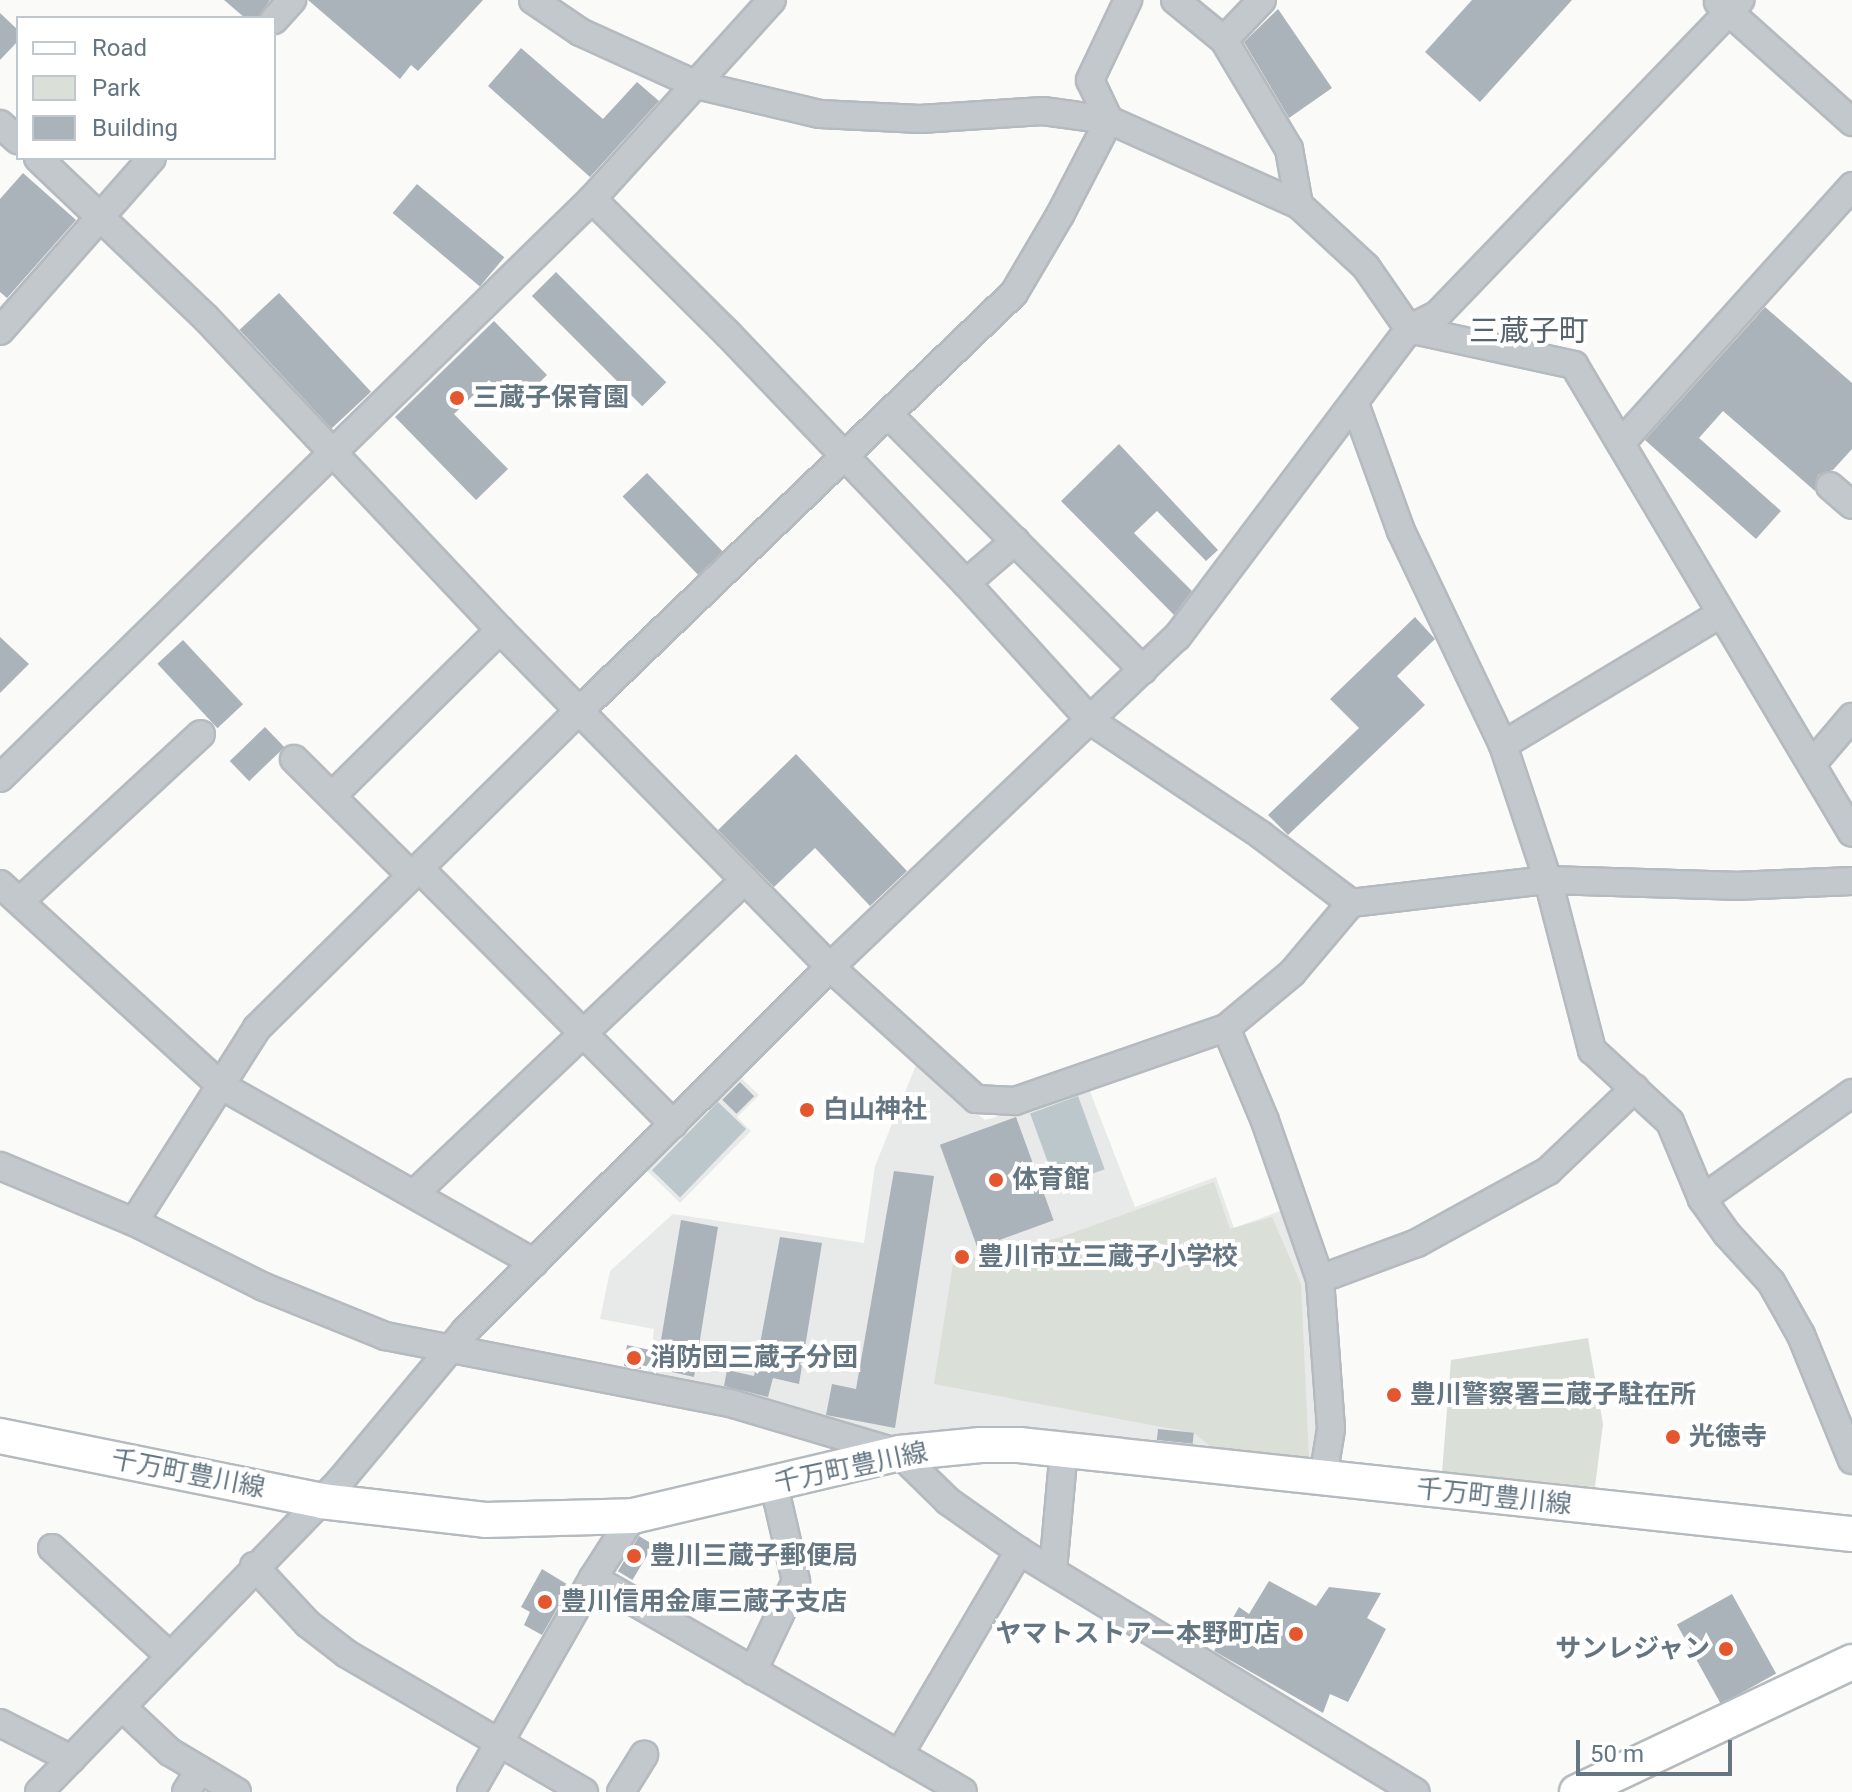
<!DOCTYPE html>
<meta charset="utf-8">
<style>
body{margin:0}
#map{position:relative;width:1852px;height:1792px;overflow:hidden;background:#fafaf8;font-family:Roboto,"Noto Sans JP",sans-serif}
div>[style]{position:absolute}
.built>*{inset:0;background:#e8e9e9}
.green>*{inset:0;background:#dadfd7}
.water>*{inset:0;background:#bbc7cb;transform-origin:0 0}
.building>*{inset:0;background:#aab3b9;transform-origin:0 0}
.roads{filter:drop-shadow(2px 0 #b5babe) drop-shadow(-2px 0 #b5babe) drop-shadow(0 2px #b5babe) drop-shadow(0 -2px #b5babe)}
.minor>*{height:26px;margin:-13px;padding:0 13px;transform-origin:13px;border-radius:13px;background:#c3c8cc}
.major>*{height:34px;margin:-17px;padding:0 17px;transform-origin:17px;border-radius:17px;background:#fff}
.dots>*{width:22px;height:22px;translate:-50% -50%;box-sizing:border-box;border:4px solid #fff;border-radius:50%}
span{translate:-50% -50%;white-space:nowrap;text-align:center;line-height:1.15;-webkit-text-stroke:8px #fff;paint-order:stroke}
.poi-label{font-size:26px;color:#657683;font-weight:700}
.left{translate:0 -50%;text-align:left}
.right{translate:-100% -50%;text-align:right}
.street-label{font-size:26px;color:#657683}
.quarter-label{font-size:30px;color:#57646e}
.legend{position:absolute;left:16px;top:16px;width:260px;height:144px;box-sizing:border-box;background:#fff;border:2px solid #c1c8cd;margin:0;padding:10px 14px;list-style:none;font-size:24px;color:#657683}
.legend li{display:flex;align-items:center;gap:16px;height:40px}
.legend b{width:40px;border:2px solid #c1c8cd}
.scale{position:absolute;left:1576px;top:1740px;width:156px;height:36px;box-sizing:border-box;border:4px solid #657683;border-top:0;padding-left:10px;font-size:24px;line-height:28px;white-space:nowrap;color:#657683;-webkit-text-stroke:6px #fff;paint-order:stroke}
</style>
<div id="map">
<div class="built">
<div style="clip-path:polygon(916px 1065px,985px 1120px,1089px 1089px,1135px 1207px,1216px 1177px,1234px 1228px,1280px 1211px,1311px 1285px,1317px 1467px,927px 1444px,856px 1431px,648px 1374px,654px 1329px,600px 1319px,610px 1271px,673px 1214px,864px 1243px,875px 1166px)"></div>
<div style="clip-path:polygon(738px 1075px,759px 1095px,737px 1117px,751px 1131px,680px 1203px,646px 1170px)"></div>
</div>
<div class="green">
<div style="clip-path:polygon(1214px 1182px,1230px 1229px,1272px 1217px,1301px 1284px,1309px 1460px,1212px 1448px,1194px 1433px,934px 1384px,954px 1258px,988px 1257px,1061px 1237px)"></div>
<div style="clip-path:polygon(1588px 1338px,1603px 1424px,1595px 1487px,1442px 1472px,1451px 1360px)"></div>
</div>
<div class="water">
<div style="left:1078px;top:1096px;width:78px;height:51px;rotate:70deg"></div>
<div style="left:718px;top:1102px;width:39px;height:95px;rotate:44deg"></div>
</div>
<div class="building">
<div style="clip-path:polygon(224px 0,270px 0,258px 18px,245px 18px)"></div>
<div style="clip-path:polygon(308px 0,483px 0,418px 71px,411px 65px,400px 79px)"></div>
<div style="clip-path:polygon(1472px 0,1572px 0,1480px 102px,1425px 52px)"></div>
<div style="clip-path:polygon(1278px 9px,1332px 88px,1289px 118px,1244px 42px)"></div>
<div style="clip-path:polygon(0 13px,18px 30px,18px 41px,0 60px)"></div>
<div style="clip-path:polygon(521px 48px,603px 119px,637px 82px,659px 101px,590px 177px,488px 86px)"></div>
<div style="clip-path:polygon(23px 173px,76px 220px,7px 298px,0 292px,0 199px)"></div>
<div style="left:417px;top:184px;width:114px;height:38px;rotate:40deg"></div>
<div style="left:556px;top:272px;width:156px;height:34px;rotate:45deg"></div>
<div style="left:279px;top:293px;width:135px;height:54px;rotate:47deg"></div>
<div style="clip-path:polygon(1765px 307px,1852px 383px,1852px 449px,1833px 470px,1818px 475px,1815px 491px,1723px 411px,1699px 438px,1781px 511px,1756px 539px,1645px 440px)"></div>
<div style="clip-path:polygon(494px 321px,547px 375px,515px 407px,489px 380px,454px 414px,508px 469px,476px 500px,395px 417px)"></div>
<div style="clip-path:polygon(1119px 444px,1218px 550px,1206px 561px,1157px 511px,1134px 533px,1192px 591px,1174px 615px,1061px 501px)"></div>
<div style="left:647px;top:473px;width:109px;height:34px;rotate:46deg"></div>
<div style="clip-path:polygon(1415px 617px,1435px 639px,1397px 676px,1425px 705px,1288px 835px,1268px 815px,1359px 728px,1330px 699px)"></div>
<div style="clip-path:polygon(0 637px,29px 664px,0 693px)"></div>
<div style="left:183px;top:640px;width:88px;height:35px;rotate:47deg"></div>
<div style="left:265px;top:727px;width:28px;height:49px;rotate:46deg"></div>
<div style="clip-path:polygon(796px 754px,907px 871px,870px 906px,815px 848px,774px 887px,718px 830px)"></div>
<div style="left:740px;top:1082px;width:20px;height:25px;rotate:45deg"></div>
<div style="left:1016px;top:1117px;width:110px;height:81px;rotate:70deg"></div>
<div style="clip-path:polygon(894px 1171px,934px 1176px,895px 1428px,826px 1415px,832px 1384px,856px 1389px)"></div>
<div style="clip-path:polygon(681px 1220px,718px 1227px,694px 1377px,641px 1365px,641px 1369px,624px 1366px,627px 1345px,659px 1352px)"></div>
<div style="clip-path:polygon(780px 1237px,822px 1243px,799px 1384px,773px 1378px,768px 1397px,724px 1386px,727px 1370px,754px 1376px)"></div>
<div style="left:1158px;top:1429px;width:36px;height:11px;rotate:6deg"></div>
<div style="left:639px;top:1536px;width:17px;height:41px;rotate:31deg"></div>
<div style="clip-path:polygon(542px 1569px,570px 1586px,542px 1635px,524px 1625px,530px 1612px,521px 1607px)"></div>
<div style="clip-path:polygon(1269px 1581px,1316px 1606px,1329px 1587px,1381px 1593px,1367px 1618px,1386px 1629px,1348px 1702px,1330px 1694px,1323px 1713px,1214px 1651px,1239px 1607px,1249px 1614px)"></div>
<div style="left:1732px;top:1594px;width:91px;height:63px;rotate:61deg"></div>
</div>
<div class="roads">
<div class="minor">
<div style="left:533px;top:0;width:57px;rotate:34.2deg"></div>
<div style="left:580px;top:32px;width:128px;rotate:24.4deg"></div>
<div style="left:697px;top:85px;width:126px;rotate:13.3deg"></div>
<div style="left:820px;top:114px;width:100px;rotate:2.9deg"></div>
<div style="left:920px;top:119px;width:123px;rotate:-3.7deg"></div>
<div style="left:1043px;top:111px;width:67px;rotate:7.8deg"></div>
<div style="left:1109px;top:120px;width:208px;rotate:24.1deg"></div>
<div style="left:1299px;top:205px;width:91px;rotate:42.8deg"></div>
<div style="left:1366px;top:267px;width:75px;rotate:55.3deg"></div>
<div style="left:1409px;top:329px;width:169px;rotate:12.3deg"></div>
<div style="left:1574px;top:365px;width:544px;rotate:59.29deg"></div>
<div style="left:1175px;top:0;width:63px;rotate:39.2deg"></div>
<div style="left:1224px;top:40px;width:127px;rotate:59.2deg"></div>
<div style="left:1289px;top:149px;width:57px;rotate:79.9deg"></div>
<div style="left:1718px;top:2px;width:180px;rotate:41.8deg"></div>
<div style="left:274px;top:20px;width:27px;rotate:-48deg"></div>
<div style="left:1224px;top:40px;width:55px;rotate:-46.5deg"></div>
<div style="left:1109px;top:120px;width:44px;rotate:-115.4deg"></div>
<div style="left:1090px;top:80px;width:89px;rotate:-64.6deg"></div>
<div style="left:0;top:124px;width:24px;rotate:42deg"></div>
<div style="left:38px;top:158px;width:232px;rotate:43.6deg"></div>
<div style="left:206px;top:318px;width:429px;rotate:46.7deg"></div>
<div style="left:500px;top:630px;width:472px;rotate:45.6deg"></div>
<div style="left:830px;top:967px;width:197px;rotate:42.1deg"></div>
<div style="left:976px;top:1099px;width:39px;rotate:3deg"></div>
<div style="left:1015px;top:1101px;width:223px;rotate:-19.1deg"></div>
<div style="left:1226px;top:1028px;width:86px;rotate:-39.8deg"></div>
<div style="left:1292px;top:973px;width:92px;rotate:-49.9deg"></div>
<div style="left:592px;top:199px;width:190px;rotate:44.8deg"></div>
<div style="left:727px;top:333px;width:346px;rotate:46.3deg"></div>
<div style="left:966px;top:583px;width:186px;rotate:47.8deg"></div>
<div style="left:1091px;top:721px;width:205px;rotate:33.8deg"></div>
<div style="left:1261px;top:835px;width:113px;rotate:37.1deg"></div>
<div style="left:1351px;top:903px;width:198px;rotate:-6.7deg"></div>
<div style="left:1548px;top:880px;width:186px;rotate:1.8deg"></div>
<div style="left:1734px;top:886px;width:118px;rotate:-2.4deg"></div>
<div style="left:0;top:331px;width:230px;rotate:-48.7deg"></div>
<div style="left:1355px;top:404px;width:135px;rotate:70.1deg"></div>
<div style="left:1401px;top:531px;width:237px;rotate:64.5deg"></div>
<div style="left:1503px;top:745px;width:142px;rotate:71.6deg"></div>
<div style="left:1548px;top:880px;width:176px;rotate:75.5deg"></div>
<div style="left:1592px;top:1050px;width:106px;rotate:42.7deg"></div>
<div style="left:1670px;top:1122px;width:83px;rotate:67.4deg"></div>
<div style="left:1702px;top:1199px;width:43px;rotate:54.5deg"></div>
<div style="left:1727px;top:1234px;width:65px;rotate:47.5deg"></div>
<div style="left:1771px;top:1282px;width:61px;rotate:60.5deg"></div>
<div style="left:1801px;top:1335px;width:135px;rotate:67.8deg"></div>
<div style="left:889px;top:415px;width:360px;rotate:45.1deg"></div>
<div style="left:1621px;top:443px;width:346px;rotate:-48deg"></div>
<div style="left:1830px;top:486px;width:29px;rotate:41deg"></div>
<div style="left:966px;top:583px;width:65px;rotate:-40.6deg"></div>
<div style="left:1503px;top:745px;width:253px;rotate:-31.1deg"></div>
<div style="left:294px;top:759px;width:165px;rotate:44.8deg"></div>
<div style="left:1812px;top:764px;width:62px;rotate:-49.6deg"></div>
<div style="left:0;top:778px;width:828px;rotate:-44.36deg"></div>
<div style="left:592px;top:199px;width:268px;rotate:-47.9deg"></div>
<div style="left:333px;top:795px;width:235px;rotate:-44.7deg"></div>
<div style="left:419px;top:868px;width:361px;rotate:45.2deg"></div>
<div style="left:0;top:884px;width:298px;rotate:42.4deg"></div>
<div style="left:220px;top:1085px;width:361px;rotate:29.5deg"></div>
<div style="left:20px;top:901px;width:246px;rotate:-42.7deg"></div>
<div style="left:1226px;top:1028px;width:101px;rotate:67.2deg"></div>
<div style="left:1265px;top:1121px;width:167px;rotate:70.8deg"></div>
<div style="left:1320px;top:1279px;width:150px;rotate:85.8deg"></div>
<div style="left:1331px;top:1429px;width:50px;rotate:99.3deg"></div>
<div style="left:0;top:1166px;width:145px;rotate:22.7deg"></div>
<div style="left:134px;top:1222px;width:145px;rotate:26.6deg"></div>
<div style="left:264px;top:1287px;width:131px;rotate:22deg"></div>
<div style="left:385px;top:1336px;width:351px;rotate:11deg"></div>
<div style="left:730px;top:1403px;width:176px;rotate:16.5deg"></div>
<div style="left:899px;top:1453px;width:69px;rotate:44.4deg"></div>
<div style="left:948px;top:1501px;width:87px;rotate:35.2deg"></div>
<div style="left:1019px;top:1551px;width:464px;rotate:31.3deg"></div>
<div style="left:414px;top:1194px;width:456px;rotate:-43.5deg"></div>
<div style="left:1702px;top:1199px;width:184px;rotate:-35.2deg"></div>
<div style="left:134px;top:1222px;width:230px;rotate:-57.6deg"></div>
<div style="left:257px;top:1028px;width:452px;rotate:-44.6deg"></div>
<div style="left:579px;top:711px;width:603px;rotate:-43.86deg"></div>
<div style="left:1014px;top:293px;width:91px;rotate:-59.5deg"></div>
<div style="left:1060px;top:215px;width:107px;rotate:-62.7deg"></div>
<div style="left:1320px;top:1279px;width:103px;rotate:-20.4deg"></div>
<div style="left:1417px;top:1243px;width:149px;rotate:-28.8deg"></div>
<div style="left:1548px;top:1171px;width:120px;rotate:-43.7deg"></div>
<div style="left:52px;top:1548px;width:160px;rotate:42.5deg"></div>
<div style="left:254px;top:1566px;width:79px;rotate:47deg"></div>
<div style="left:308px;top:1624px;width:49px;rotate:37.6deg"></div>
<div style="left:347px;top:1654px;width:274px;rotate:30.2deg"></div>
<div style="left:1053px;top:1570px;width:121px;rotate:-84.8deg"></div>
<div style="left:593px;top:1578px;width:427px;rotate:30deg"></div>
<div style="left:753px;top:1671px;width:100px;rotate:-64.5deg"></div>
<div style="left:796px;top:1581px;width:98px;rotate:-102.9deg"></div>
<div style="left:122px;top:1707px;width:66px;rotate:43.2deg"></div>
<div style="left:170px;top:1752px;width:78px;rotate:30.8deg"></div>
<div style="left:0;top:1723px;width:80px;rotate:26.9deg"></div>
<div style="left:899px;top:1755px;width:237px;rotate:-59.5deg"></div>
<div style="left:39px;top:1792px;width:434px;rotate:-45.9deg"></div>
<div style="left:341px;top:1480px;width:194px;rotate:-50.2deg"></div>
<div style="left:465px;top:1331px;width:515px;rotate:-44.92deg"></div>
<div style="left:830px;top:967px;width:479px;rotate:-43.6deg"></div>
<div style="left:1177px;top:637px;width:386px;rotate:-53deg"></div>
<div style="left:1409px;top:329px;width:33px;rotate:-27deg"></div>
<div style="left:1438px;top:314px;width:436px;rotate:-46.1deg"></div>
<div style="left:186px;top:1792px;width:26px;rotate:-58deg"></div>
<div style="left:471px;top:1792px;width:246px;rotate:-60.3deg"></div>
<div style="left:593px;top:1578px;width:74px;rotate:-57.2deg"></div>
<div style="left:621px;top:1792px;width:44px;rotate:-58.1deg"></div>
</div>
<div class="major">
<div style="left:0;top:1436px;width:328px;rotate:11.4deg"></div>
<div style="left:321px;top:1501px;width:165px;rotate:6.6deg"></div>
<div style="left:485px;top:1520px;width:148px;rotate:-1.5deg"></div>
<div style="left:633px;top:1516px;width:273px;rotate:-13.3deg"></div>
<div style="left:899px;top:1453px;width:82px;rotate:-5.6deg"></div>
<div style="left:981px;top:1445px;width:38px"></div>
<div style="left:1019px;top:1445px;width:838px;rotate:6.1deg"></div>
<div style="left:1577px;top:1792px;width:304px;rotate:-25.3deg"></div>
</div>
</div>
<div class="dots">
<div style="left:457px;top:398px;background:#e4572e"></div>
<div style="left:807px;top:1110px;background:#e4572e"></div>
<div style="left:996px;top:1180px;background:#e4572e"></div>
<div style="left:962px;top:1257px;background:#e4572e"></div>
<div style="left:634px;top:1358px;background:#e4572e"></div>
<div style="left:1394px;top:1395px;background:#e4572e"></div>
<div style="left:1673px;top:1437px;background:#e4572e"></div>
<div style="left:634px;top:1556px;background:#e4572e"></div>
<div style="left:545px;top:1602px;background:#e4572e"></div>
<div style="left:1296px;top:1634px;background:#e4572e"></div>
<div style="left:1726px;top:1649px;background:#e4572e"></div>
</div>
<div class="poi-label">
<span class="left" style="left:473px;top:398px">三蔵子保育園</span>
<span class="left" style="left:823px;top:1110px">白山神社</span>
<span class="left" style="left:1012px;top:1180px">体育館</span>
<span class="left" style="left:978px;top:1257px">豊川市立三蔵子小学校</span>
<span class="left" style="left:650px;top:1358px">消防団三蔵子分団</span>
<span class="left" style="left:1410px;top:1395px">豊川警察署三蔵子駐在所</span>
<span class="left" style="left:1689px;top:1437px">光徳寺</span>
<span class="left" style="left:650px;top:1556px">豊川三蔵子郵便局</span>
<span class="left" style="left:561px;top:1602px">豊川信用金庫三蔵子支店</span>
<span class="right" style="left:1280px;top:1634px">ヤマトストアー本野町店</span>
<span class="right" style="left:1710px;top:1649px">サンレジャン</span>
</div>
<div class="street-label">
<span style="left:851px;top:1468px;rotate:-12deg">千万町豊川線</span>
<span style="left:188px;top:1474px;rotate:11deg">千万町豊川線</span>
<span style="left:1494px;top:1497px;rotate:6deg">千万町豊川線</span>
</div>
<div class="quarter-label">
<span style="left:1529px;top:331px">三蔵子町</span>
</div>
<ul class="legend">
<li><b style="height:10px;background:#fff"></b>Road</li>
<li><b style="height:22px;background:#dadfd7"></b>Park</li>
<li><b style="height:22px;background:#aab3b9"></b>Building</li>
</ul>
<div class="scale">50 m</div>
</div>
